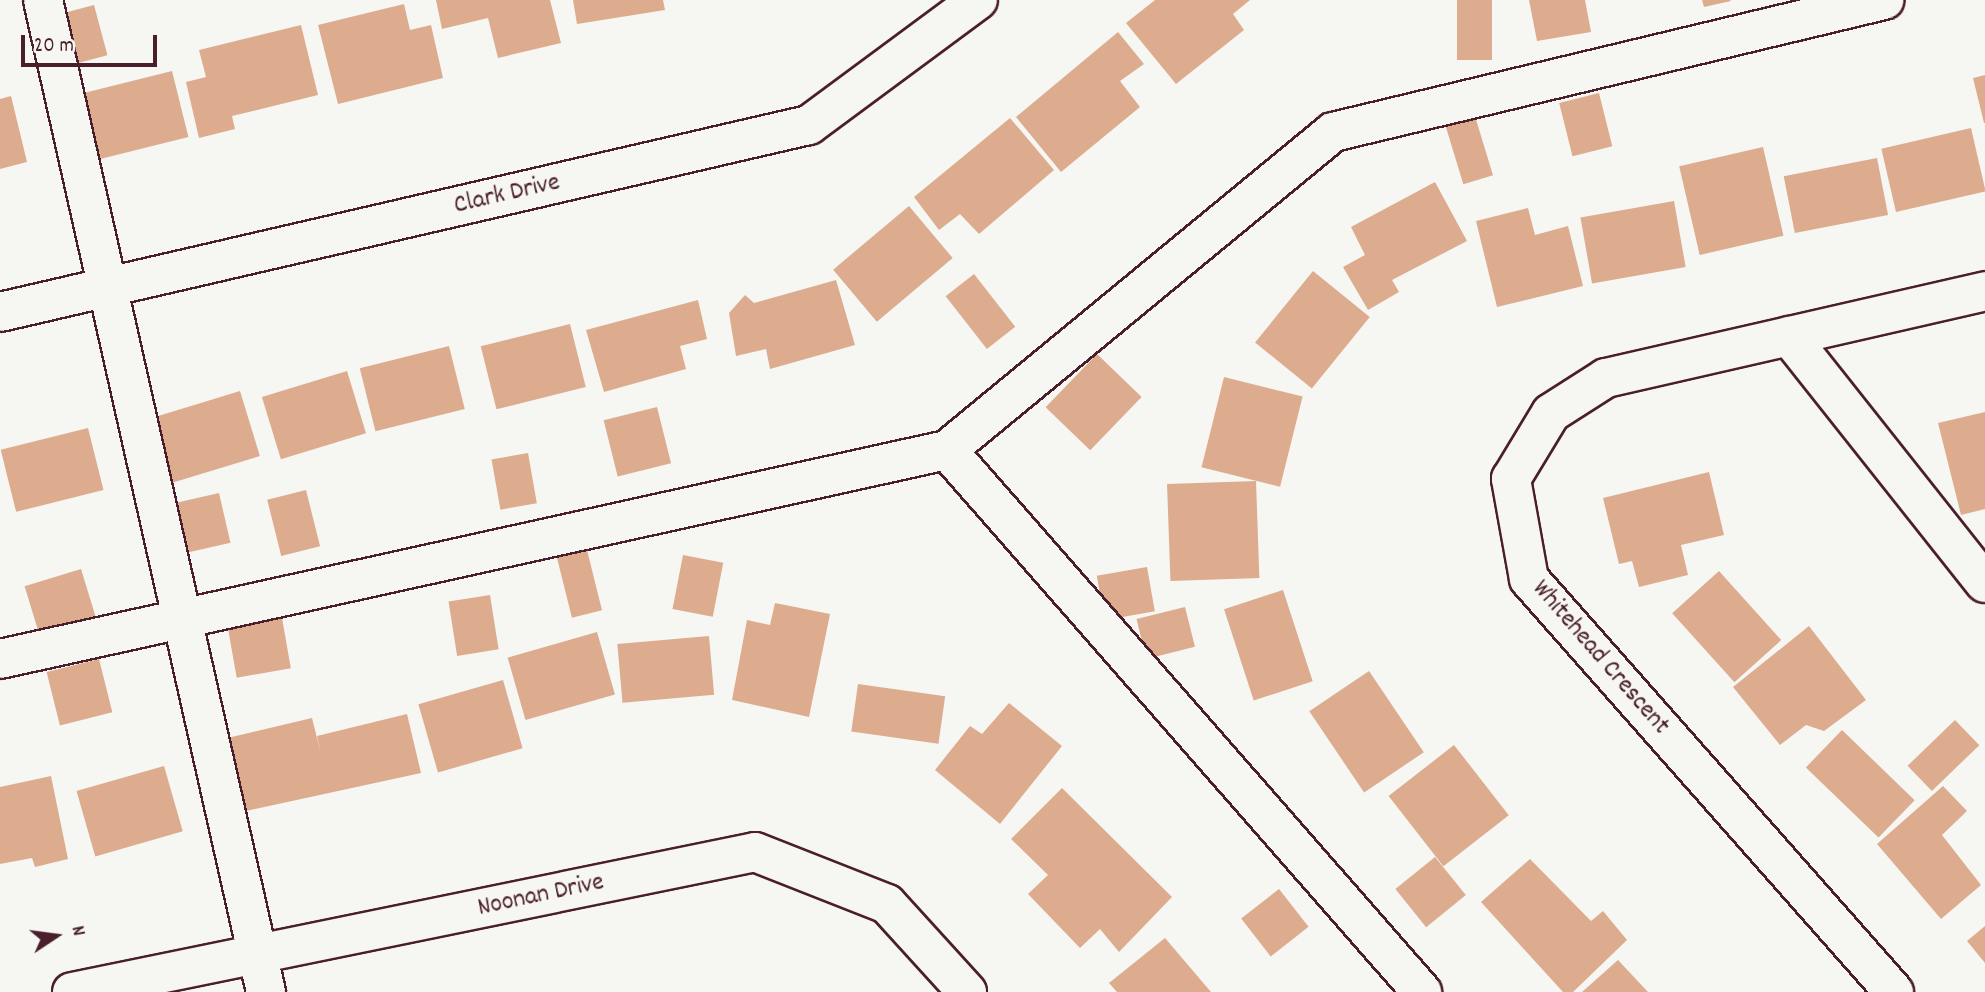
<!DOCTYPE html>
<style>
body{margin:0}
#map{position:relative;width:1985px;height:992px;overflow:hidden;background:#f6f6f2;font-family:Dekko,sans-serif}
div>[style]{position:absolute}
.building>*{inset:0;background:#ddac8f;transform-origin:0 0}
.roads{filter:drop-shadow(2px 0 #4a1f2b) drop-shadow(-2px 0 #4a1f2b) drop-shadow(0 2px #4a1f2b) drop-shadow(0 -2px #4a1f2b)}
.minor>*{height:38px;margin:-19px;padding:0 19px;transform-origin:19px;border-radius:19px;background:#f6f6f2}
span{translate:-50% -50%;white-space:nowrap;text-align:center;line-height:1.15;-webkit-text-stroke:7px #f6f6f2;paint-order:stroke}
.street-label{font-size:26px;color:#4a1f2b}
.north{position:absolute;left:21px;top:901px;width:70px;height:70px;-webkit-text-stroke:5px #f6f6f2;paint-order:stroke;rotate:77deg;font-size:19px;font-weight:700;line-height:28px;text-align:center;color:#4a1f2b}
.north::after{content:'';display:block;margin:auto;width:24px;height:32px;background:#4a1f2b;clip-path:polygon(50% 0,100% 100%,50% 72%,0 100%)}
.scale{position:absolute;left:21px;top:35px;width:136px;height:32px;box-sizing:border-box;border:4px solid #4a1f2b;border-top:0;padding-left:9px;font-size:21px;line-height:24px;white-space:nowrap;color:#4a1f2b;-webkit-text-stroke:5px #f6f6f2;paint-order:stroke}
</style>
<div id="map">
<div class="building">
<div style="clip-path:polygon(436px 0,550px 0,561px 43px,498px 58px,488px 18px,442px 29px)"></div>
<div style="clip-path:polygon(573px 0,663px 0,665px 10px,577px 24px)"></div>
<div style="clip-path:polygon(1155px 0,1250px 0,1233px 14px,1244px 30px,1176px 84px,1126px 23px)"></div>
<div style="left:1457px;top:0;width:35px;height:60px"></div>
<div style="clip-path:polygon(1529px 0,1585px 0,1591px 32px,1537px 41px)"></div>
<div style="clip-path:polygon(1702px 0,1730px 0,1731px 1px,1704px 7px)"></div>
<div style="clip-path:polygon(404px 4px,410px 30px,431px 25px,443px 78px,338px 104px,318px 25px)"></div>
<div style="left:94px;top:5px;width:52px;height:40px;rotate:75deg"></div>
<div style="clip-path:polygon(301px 25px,318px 95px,232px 116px,235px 129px,199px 138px,186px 82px,206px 77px,199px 50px)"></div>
<div style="clip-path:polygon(1118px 32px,1144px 64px,1120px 81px,1140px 107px,1061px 172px,1016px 117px)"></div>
<div style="left:172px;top:71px;width:68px;height:95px;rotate:76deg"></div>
<div style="clip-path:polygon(1985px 75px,1985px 123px,1984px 123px,1973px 78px)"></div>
<div style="left:1599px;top:93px;width:55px;height:41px;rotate:76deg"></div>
<div style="clip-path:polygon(11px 96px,27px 162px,0 169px,0 99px)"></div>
<div style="left:1474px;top:113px;width:65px;height:31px;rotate:73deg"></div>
<div style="clip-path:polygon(1010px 118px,1054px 170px,979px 234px,960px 214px,939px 230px,914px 197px)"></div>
<div style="left:1971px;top:128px;width:65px;height:92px;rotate:77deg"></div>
<div style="left:1763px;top:147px;width:91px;height:86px;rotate:77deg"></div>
<div style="left:1877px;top:158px;width:58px;height:95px;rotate:79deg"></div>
<div style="clip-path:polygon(1435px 182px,1467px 241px,1392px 280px,1399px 292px,1368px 310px,1343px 267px,1365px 255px,1351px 227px)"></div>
<div style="left:1674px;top:201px;width:67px;height:95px;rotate:80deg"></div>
<div style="left:909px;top:206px;width:68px;height:99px;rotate:50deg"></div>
<div style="clip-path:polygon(1528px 208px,1535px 235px,1568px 226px,1583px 286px,1497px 307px,1476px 221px)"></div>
<div style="left:1313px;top:271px;width:73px;height:92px;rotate:39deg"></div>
<div style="left:974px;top:274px;width:67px;height:36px;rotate:52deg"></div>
<div style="clip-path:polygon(836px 280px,855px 345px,770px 369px,766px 349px,736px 356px,729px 313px,745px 295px,754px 303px)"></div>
<div style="clip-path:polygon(698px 300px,707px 339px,680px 346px,686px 369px,604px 392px,586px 330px)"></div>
<div style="left:570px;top:324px;width:65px;height:92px;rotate:76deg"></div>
<div style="left:449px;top:346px;width:65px;height:92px;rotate:76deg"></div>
<div style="left:1097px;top:354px;width:62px;height:74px;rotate:44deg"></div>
<div style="left:347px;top:371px;width:65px;height:89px;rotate:73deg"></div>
<div style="left:1224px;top:377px;width:81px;height:93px;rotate:14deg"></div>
<div style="left:240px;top:391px;width:68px;height:95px;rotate:73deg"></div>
<div style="left:657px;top:407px;width:58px;height:55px;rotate:76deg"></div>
<div style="clip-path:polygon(1985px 412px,1985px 509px,1961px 515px,1938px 423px)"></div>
<div style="left:88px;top:428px;width:64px;height:90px;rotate:76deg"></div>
<div style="left:528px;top:453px;width:51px;height:37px;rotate:80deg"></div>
<div style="clip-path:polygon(1709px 472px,1724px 535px,1681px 545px,1688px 575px,1639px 587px,1632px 561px,1619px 564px,1603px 498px)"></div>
<div style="left:1256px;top:481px;width:97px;height:89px;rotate:88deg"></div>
<div style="left:306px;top:490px;width:58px;height:40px;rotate:76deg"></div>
<div style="left:219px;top:493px;width:51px;height:45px;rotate:77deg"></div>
<div style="left:587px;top:550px;width:62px;height:31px;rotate:76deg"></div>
<div style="left:683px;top:555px;width:41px;height:55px;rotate:11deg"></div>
<div style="left:1147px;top:567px;width:45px;height:51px;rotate:80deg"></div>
<div style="left:81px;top:569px;width:51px;height:59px;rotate:73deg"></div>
<div style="left:1719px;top:571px;width:93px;height:63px;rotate:48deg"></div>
<div style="left:1283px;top:590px;width:96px;height:62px;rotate:72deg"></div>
<div style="left:490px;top:595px;width:55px;height:42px;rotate:81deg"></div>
<div style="clip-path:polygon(775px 603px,830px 614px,809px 717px,732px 700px,747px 620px,770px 625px)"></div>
<div style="left:1185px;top:607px;width:41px;height:50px;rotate:76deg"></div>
<div style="left:282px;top:618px;width:51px;height:55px;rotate:80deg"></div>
<div style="clip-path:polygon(1809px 626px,1866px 700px,1824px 731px,1806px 725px,1780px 745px,1733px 687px)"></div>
<div style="left:597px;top:632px;width:65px;height:93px;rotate:74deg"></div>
<div style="left:709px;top:636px;width:59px;height:92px;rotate:85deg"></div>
<div style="left:99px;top:659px;width:55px;height:54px;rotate:76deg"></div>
<div style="left:1369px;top:671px;width:98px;height:72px;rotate:56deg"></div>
<div style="left:503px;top:680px;width:71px;height:88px;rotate:74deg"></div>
<div style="left:858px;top:684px;width:88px;height:48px;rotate:8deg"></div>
<div style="clip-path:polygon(1009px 703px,1062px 746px,1000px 824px,935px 770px,970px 726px,982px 734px)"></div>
<div style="clip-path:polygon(407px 714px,421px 773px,237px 813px,219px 740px,312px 718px,321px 754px,317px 736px)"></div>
<div style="left:1955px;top:720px;width:35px;height:66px;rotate:46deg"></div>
<div style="left:1842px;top:730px;width:101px;height:52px;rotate:44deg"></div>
<div style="left:1454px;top:745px;width:89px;height:83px;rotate:52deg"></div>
<div style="left:164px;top:766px;width:68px;height:91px;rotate:74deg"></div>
<div style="clip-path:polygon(51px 776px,68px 859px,35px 867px,32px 858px,0 864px,0 787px)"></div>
<div style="clip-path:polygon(1943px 786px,1967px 811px,1942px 835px,1981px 885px,1941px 919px,1877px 844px)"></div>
<div style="clip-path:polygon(1062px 788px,1172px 897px,1119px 952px,1100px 929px,1080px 948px,1028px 894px,1048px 875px,1011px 839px)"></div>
<div style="left:1435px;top:857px;width:49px;height:51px;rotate:51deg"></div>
<div style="clip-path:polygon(1530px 859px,1591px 921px,1603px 911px,1627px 940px,1573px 992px,1563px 992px,1481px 902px)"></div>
<div style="left:1279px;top:889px;width:48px;height:48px;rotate:52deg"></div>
<div style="clip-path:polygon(1985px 926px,1985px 963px,1967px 941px)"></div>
<div style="clip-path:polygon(1165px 938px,1211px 992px,1117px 992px,1109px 983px)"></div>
<div style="clip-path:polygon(1618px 960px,1648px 992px,1582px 992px)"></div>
</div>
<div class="roads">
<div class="minor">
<div style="left:43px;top:0;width:1017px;rotate:77.33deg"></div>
<div style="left:0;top:312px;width:830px;rotate:-13.02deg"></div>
<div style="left:809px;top:125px;width:210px;rotate:-36.5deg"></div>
<div style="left:1789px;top:336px;width:315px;rotate:51.6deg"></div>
<div style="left:947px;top:450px;width:721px;rotate:48.77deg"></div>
<div style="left:0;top:659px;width:970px;rotate:-12.45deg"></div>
<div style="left:947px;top:450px;width:500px;rotate:-39.48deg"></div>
<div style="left:1333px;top:132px;width:567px;rotate:-13.47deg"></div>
<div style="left:72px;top:992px;width:697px;rotate:-11.58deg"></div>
<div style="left:755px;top:852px;width:142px;rotate:21.5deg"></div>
<div style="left:887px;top:904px;width:119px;rotate:47.7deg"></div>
<div style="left:1894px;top:992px;width:551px;rotate:-131.47deg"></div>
<div style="left:1529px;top:579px;width:102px;rotate:-100.2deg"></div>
<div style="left:1511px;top:479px;width:77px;rotate:-58.8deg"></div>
<div style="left:1551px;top:413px;width:65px;rotate:-32.5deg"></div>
<div style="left:1606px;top:378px;width:389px;rotate:-12.9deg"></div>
</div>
</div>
<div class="street-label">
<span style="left:507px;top:195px;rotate:-13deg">Clark Drive</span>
<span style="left:1600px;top:658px;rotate:49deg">Whitehead Crescent</span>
<span style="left:541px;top:896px;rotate:-12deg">Noonan Drive</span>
</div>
<div class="north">N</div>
<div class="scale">20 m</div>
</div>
